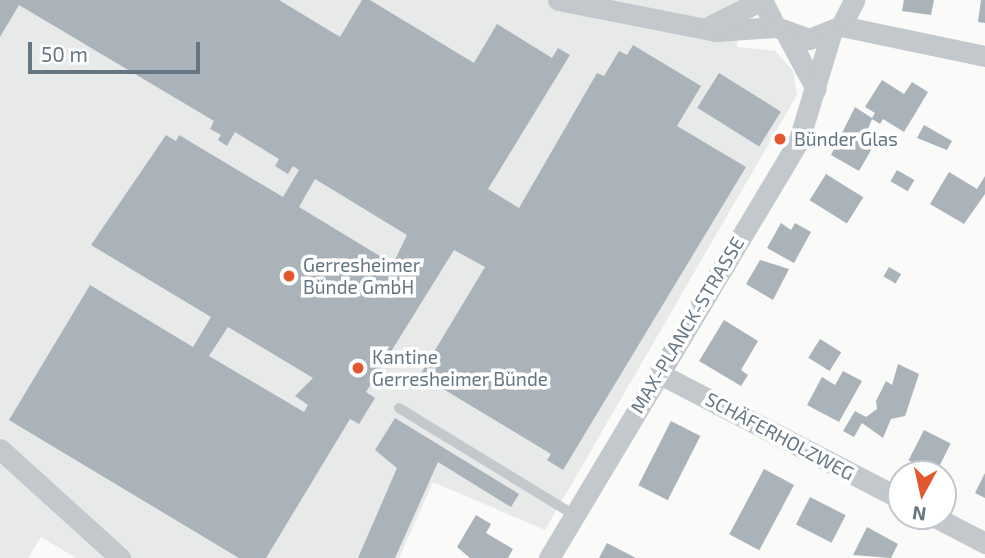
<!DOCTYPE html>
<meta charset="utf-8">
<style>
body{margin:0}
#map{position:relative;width:985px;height:558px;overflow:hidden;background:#fafaf8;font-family:"Exo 2",sans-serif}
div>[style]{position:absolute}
.built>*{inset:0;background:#e8e9e9}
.building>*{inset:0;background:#aab3b9;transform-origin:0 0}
.lane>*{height:10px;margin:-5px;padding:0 5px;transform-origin:5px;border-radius:5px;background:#c3c8cc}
.street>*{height:21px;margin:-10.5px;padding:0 10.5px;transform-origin:10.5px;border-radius:10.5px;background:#c3c8cc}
.dots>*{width:19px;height:19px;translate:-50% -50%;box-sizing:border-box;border:4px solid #fff;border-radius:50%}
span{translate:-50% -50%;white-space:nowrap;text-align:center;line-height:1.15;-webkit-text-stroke:7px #fff;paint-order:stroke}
.poi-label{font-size:19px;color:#657683}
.left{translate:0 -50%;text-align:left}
.street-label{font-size:19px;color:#657683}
.north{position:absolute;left:887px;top:460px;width:70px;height:70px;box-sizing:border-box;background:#fff;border:2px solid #c1c8cd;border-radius:50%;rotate:188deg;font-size:19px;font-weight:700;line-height:28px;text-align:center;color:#657683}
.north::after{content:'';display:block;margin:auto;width:24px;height:32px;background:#e4572e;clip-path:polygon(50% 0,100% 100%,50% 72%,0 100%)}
.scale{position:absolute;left:28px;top:42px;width:172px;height:32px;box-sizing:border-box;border:4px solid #657683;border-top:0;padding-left:9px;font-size:21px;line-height:24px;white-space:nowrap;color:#657683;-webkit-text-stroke:5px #fff;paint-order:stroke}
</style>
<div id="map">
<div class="built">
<div style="clip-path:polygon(0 0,742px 0,737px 47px,775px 51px,793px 71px,797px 95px,545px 530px,433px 482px,399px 558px,76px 558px,41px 537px,28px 558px,0 558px)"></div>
</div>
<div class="building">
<div style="clip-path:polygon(evenodd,0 0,279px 0,340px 37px,362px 0,370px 0,474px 63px,497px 24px,552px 58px,558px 48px,570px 55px,488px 189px,519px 208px,597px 73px,604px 76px,619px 51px,627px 55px,633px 45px,701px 86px,677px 126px,746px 167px,563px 470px,547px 460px,551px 454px,420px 375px,485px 267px,454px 250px,366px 392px,375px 398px,359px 424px,350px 419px,266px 558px,239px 558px,9px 420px,90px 285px,193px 347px,211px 317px,91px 245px,166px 135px,176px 141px,179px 135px,283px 197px,299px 170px,293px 166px,288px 174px,275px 166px,279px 159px,235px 132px,227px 146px,218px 140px,221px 135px,210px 129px,214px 121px,19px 5px,0 37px,0 0,315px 179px,407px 235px,393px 264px,299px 207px,315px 179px,0 0,228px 327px,313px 378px,295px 396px,308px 405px,304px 412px,209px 356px,228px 327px)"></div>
<div style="clip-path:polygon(904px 0,934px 0,931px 15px,902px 11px)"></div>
<div style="clip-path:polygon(981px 0,985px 0,985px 23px,978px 22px)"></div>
<div style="left:719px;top:73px;width:73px;height:41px;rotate:32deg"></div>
<div style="clip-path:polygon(882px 80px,904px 94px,912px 82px,928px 92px,904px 132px,883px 119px,880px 124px,872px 119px,864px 139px,874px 145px,859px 171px,831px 155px,855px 107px,872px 118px,875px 113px,865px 107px)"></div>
<div style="clip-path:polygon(924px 125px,952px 141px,947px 150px,917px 138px)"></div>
<div style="left:897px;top:170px;width:20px;height:13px;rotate:30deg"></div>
<div style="clip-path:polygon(949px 172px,977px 189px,985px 176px,985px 194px,964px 224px,930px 204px)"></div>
<div style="left:826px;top:174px;width:44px;height:31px;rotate:32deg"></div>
<div style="clip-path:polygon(781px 223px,791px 230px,795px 223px,811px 232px,794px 263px,767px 248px)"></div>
<div style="clip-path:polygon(760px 260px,789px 269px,773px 300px,746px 284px)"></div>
<div style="left:889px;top:267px;width:14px;height:11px;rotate:30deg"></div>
<div style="clip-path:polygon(724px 320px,758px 341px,741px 370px,748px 375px,741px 386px,699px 361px)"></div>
<div style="left:820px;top:339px;width:25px;height:22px;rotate:32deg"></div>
<div style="clip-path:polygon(898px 364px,919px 374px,905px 416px,891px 419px,883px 438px,862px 423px,854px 437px,843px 431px,855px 411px,866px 417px,877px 409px,876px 401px,886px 381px,892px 385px)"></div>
<div style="clip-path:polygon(843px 371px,862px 381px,839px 422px,807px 405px,822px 377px,835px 385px)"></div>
<div style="clip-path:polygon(395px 418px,519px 494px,511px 507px,438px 462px,395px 558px,358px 558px,397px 468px,375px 450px)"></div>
<div style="left:671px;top:421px;width:33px;height:72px;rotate:27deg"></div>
<div style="left:924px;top:430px;width:30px;height:34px;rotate:27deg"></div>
<div style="left:764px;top:469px;width:34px;height:74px;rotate:28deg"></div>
<div style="clip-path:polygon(985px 473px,985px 498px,975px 493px)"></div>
<div style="left:810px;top:497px;width:40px;height:31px;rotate:27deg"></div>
<div style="clip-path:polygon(476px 515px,491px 524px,486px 533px,513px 549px,508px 558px,470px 558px,457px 547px)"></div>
<div style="clip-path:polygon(867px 527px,898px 544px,891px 558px,853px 555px)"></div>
<div style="clip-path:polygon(607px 543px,636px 558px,599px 558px)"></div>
</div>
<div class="lane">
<div style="left:399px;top:408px;width:205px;rotate:31.4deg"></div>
</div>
<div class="street">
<div style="left:558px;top:0;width:161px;rotate:11.1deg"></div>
<div style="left:716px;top:31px;width:60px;rotate:-3.8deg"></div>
<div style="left:762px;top:0;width:30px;rotate:63deg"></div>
<div style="left:776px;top:27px;width:35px;rotate:20deg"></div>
<div style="left:809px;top:39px;width:35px;rotate:-22deg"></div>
<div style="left:841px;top:26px;width:29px;rotate:-63deg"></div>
<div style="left:712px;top:25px;width:56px;rotate:-26.6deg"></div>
<div style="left:841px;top:26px;width:147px;rotate:11.8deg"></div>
<div style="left:787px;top:35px;width:61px;rotate:61.8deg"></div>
<div style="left:658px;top:373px;width:274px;rotate:27.4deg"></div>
<div style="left:0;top:449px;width:162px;rotate:42.2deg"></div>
<div style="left:933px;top:516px;width:59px;rotate:27.4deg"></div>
<div style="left:549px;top:558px;width:487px;rotate:-59.1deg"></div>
<div style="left:799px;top:140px;width:111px;rotate:-73.2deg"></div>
</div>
<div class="dots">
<div style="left:780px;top:139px;background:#e4572e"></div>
<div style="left:289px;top:276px;background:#e4572e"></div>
<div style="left:358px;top:368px;background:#e4572e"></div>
</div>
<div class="poi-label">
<span class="left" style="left:794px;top:139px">Bünder Glas</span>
<span class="left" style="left:303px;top:276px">Gerresheimer<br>Bünde GmbH</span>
<span class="left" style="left:372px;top:368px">Kantine<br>Gerresheimer Bünde</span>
</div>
<div class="street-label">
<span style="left:687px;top:325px;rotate:-59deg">MAX-PLANCK-STRASSE</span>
<span style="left:780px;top:436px;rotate:28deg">SCHÄFERHOLZWEG</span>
</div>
<div class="north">N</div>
<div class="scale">50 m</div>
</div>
